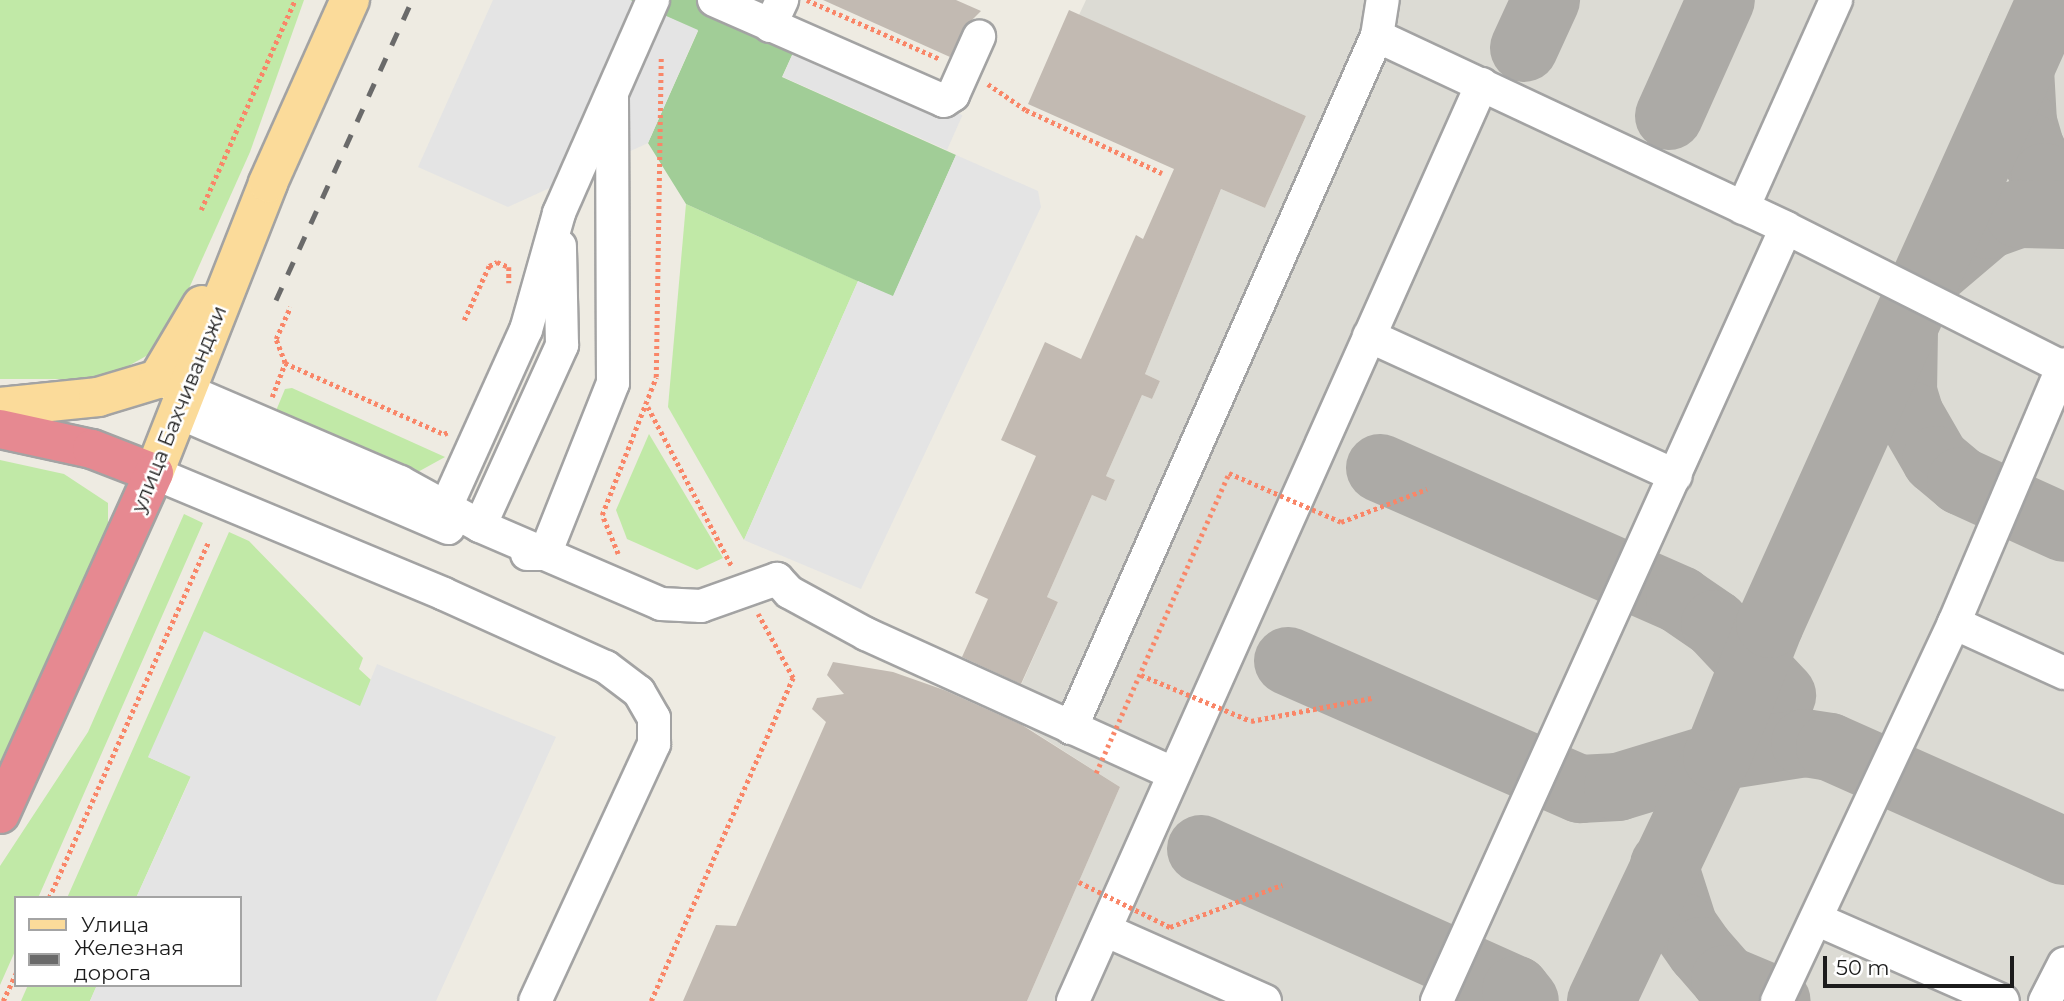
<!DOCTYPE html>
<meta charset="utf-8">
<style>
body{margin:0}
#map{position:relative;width:2064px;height:1001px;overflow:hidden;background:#eeebe2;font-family:Montserrat,sans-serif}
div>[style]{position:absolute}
.airport>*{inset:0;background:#dcdbd4}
.grass>*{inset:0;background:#c1e9a7}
.forest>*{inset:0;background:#a1cd97}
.parking>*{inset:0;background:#e4e4e4;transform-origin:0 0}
.taxiway>*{height:68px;margin:-34px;padding:0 34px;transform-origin:34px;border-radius:34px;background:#acaaa6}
.building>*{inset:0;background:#c2bab2}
.path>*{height:4.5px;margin-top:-2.25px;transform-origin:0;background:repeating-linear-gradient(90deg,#f98668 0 3.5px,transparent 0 7px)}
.roads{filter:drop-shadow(2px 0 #a3a3a3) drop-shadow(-2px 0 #a3a3a3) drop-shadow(0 2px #a3a3a3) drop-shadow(0 -2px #a3a3a3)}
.minor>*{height:32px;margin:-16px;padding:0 16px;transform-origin:16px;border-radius:16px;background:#fff}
.major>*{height:38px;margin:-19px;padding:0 19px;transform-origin:19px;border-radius:19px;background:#fbdb9a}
.highway>*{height:38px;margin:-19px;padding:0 19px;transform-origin:19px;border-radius:19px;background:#e68991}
.rail>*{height:5px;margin-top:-2.5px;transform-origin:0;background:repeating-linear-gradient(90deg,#6a6a6a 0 14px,transparent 0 28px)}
.path-bridge>*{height:4.5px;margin-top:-2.25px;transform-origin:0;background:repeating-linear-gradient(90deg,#f98668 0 3.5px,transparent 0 7px)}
span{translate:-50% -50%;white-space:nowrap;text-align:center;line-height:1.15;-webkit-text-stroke:5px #fff;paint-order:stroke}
.street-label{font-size:21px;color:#1c1c1c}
.legend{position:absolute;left:14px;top:896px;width:228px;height:91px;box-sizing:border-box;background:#fff;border:2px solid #a4a4a4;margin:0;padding:9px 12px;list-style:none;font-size:21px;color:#1c1c1c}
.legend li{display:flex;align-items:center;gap:14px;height:35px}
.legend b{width:35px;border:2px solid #a4a4a4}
.scale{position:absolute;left:1823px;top:956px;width:191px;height:32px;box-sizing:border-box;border:4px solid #1c1c1c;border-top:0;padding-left:9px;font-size:21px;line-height:24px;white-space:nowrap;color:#1c1c1c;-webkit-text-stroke:5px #fff;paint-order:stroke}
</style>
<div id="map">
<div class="airport">
<div style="clip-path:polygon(1086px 0,2064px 0,2064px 1001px,1027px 1001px,1120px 787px,1017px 721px,958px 695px,970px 671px,1018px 692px,1058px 602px,1047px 597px,1092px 495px,1106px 501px,1115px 480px,1106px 476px,1142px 395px,1152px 399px,1160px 381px,1145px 374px,1221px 189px,1265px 208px,1306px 116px,1079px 15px)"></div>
</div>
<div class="grass">
<div style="clip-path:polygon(0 0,304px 0,250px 152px,178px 313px,148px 355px,105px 379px,0 379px)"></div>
<div style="clip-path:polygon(686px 204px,858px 281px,744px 540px,668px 407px)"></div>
<div style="clip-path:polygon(292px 388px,445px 457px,416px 473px,273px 418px,285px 389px)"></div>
<div style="clip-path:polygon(649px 434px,723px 558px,697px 570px,627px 539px,616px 510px)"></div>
<div style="clip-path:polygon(0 460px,64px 474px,108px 503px,108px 535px,0 765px)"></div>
<div style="clip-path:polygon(184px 514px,203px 523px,38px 898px,16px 898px,16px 949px,0 985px,0 866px,88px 732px)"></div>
<div style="clip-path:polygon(229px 532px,249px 541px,363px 658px,359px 669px,371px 680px,361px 706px,148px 757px,191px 776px,136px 898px,67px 898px)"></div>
<div style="clip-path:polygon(28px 985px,97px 985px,90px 1001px,21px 1001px)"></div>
</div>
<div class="forest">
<div style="clip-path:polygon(630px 0,703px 0,798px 42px,782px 77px,956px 155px,893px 297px,686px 204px,648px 143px,698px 31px)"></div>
</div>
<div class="parking">
<div style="clip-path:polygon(493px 0,630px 0,698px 30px,648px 143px,508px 207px,418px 167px)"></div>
<div style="left:798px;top:42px;width:180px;height:38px;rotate:24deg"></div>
<div style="clip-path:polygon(956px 155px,1038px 191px,1041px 207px,861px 589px,744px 540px,858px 281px,893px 296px)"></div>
<div style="clip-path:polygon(204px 631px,360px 706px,377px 664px,556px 737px,436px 1001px,90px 1001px,97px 985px,240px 985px,240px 898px,136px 898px,191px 777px,148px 757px)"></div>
</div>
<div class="taxiway">
<div style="left:1524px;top:48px;width:53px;rotate:-65.4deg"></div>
<div style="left:2020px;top:69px;width:53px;rotate:86.8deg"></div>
<div style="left:2023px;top:122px;width:26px;rotate:74deg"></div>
<div style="left:2030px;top:147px;width:34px;rotate:63deg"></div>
<div style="left:2045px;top:177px;width:31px;rotate:52deg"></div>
<div style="left:1669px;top:116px;width:127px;rotate:-65.9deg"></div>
<div style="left:1929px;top:275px;width:77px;rotate:-40.3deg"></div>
<div style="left:1988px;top:225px;width:33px;rotate:-20deg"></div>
<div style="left:2019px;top:214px;width:45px;rotate:1.3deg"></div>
<div style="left:1904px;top:330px;width:62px;rotate:90.9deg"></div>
<div style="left:1903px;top:392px;width:24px;rotate:73deg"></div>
<div style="left:1910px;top:415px;width:52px;rotate:60deg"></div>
<div style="left:1936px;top:460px;width:33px;rotate:40deg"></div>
<div style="left:1961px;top:481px;width:113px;rotate:24.5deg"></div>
<div style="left:1380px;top:468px;width:328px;rotate:23.7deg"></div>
<div style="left:1680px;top:600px;width:42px;rotate:34.4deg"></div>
<div style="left:1715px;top:624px;width:98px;rotate:46.7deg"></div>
<div style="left:1288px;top:661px;width:319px;rotate:23.7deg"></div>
<div style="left:1580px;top:789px;width:38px;rotate:-3deg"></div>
<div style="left:1618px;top:787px;width:103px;rotate:-16.9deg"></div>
<div style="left:1717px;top:757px;width:89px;rotate:-9deg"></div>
<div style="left:1805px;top:743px;width:25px;rotate:9deg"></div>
<div style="left:1830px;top:747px;width:256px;rotate:24deg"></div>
<div style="left:1201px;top:849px;width:345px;rotate:24.1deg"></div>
<div style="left:1516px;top:990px;width:14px;rotate:51deg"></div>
<div style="left:1664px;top:865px;width:65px;rotate:72.1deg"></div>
<div style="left:1684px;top:927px;width:29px;rotate:55deg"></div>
<div style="left:1701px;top:951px;width:37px;rotate:49deg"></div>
<div style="left:1725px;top:979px;width:56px;rotate:22.9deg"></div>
<div style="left:1601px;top:1001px;width:270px;rotate:-64.6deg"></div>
<div style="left:1717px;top:757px;width:143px;rotate:-68.3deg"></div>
<div style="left:1770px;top:624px;width:684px;rotate:-65.76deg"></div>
</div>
<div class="building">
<div style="clip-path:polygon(823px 0,956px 0,981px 11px,963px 29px,950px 57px)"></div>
<div style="clip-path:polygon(1069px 10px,1306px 116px,1265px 208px,1221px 189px,1145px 374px,1160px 381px,1152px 399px,1142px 395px,1106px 476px,1115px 480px,1106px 501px,1092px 495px,1047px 597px,1058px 602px,1021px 684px,962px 657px,988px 599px,975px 593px,1036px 456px,1001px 440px,1045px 342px,1081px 359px,1136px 235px,1143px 239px,1174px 169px,1028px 104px)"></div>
<div style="clip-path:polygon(833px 662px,893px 672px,944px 690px,1022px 725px,1120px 787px,1027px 1001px,683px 1001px,716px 925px,736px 926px,826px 722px,812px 709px,817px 698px,844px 694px,827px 675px)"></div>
</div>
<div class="path">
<div style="left:807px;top:0;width:145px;rotate:23.9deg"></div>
<div style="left:988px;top:84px;width:46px;rotate:34.4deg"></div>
<div style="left:1026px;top:110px;width:150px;rotate:24.9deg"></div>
<div style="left:201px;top:210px;width:230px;rotate:-65.9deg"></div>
<div style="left:464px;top:320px;width:60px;rotate:-65.2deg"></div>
<div style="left:489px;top:266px;width:9px;rotate:-27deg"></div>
<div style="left:497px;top:262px;width:13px;rotate:23deg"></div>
<div style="left:509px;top:267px;width:16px;rotate:90deg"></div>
<div style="left:285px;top:363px;width:174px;rotate:24.1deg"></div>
<div style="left:444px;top:434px;width:4px;rotate:-27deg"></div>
<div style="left:272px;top:397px;width:36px;rotate:-69deg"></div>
<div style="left:285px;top:363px;width:26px;rotate:-111deg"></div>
<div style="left:276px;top:339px;width:35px;rotate:-66deg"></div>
<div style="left:648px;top:407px;width:180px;rotate:62.2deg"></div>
<div style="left:618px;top:554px;width:42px;rotate:-112.3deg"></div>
<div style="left:602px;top:515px;width:148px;rotate:-68.6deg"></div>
<div style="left:656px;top:377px;width:322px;rotate:-89.1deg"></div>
<div style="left:49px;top:898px;width:391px;rotate:-65.9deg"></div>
<div style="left:3px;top:1001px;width:31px;rotate:-65deg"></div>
<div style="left:651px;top:1001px;width:353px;rotate:-66.3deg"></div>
<div style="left:793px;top:678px;width:73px;rotate:-118.7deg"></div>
</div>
<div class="roads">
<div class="minor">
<div style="left:714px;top:0;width:251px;rotate:23.7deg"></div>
<div style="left:944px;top:101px;width:11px;rotate:-34deg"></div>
<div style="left:953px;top:95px;width:64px;rotate:-65.9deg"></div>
<div style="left:770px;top:26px;width:29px;rotate:-65deg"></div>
<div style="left:1377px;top:36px;width:36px;rotate:-81deg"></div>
<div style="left:1743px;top:208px;width:228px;rotate:-65.9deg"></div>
<div style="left:1369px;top:336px;width:337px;rotate:24.5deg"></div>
<div style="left:167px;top:382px;width:254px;rotate:23.2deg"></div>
<div style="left:400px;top:482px;width:91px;rotate:28.8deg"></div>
<div style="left:480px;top:526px;width:197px;rotate:23.3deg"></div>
<div style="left:661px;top:604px;width:40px;rotate:2.9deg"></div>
<div style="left:701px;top:606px;width:81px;rotate:-19.6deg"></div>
<div style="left:777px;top:579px;width:18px;rotate:47deg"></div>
<div style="left:789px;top:592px;width:88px;rotate:28.6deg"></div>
<div style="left:866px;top:634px;width:336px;rotate:24.4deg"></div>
<div style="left:180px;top:413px;width:292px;rotate:23.2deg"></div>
<div style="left:154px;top:473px;width:314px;rotate:22.6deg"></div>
<div style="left:444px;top:594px;width:178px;rotate:24.3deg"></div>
<div style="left:606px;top:667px;width:41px;rotate:37.1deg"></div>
<div style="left:639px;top:692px;width:30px;rotate:60deg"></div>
<div style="left:654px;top:718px;width:26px;rotate:90deg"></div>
<div style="left:654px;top:744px;width:283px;rotate:114.8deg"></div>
<div style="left:445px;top:509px;width:196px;rotate:-65.7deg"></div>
<div style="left:526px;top:330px;width:122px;rotate:-74.2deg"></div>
<div style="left:559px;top:213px;width:233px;rotate:-66.2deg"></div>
<div style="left:480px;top:526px;width:199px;rotate:-65.6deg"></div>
<div style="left:562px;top:345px;width:99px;rotate:-91.2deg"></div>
<div style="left:527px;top:554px;width:18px"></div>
<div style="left:545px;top:554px;width:184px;rotate:-68.3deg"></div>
<div style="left:613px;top:383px;width:289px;rotate:-90.2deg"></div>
<div style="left:1954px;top:623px;width:121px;rotate:24.4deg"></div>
<div style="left:1071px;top:728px;width:757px;rotate:-66.15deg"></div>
<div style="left:1377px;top:36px;width:452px;rotate:25.1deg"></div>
<div style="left:1786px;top:228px;width:311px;rotate:26.7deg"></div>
<div style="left:1816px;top:919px;width:204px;rotate:23.7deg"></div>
<div style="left:1105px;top:930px;width:175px;rotate:23.9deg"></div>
<div style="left:1073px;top:1001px;width:1004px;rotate:-65.96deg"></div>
<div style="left:1437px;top:1001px;width:848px;rotate:-65.7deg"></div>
<div style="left:1777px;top:1001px;width:417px;rotate:-64.9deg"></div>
<div style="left:1954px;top:623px;width:281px;rotate:-67deg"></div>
<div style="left:2045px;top:1001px;width:42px;rotate:-62.8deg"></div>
</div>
<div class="major">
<div style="left:0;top:407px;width:99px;rotate:-5.8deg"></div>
<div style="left:98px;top:397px;width:63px;rotate:-16.7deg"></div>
<div style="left:158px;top:379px;width:86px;rotate:-59.3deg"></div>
<div style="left:154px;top:473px;width:312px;rotate:-68.5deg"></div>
<div style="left:268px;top:183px;width:201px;rotate:-65.9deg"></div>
</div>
<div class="highway">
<div style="left:0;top:429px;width:94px;rotate:12.3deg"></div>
<div style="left:92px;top:449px;width:66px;rotate:21.2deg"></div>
<div style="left:154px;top:473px;width:374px;rotate:114.3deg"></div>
</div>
</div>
<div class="rail">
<div style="left:276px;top:300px;width:329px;rotate:-65.6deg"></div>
</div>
<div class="path-bridge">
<div style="left:1141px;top:675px;width:119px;rotate:22.7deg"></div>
<div style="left:1251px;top:721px;width:123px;rotate:-10.8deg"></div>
<div style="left:1096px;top:773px;width:328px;rotate:-66.1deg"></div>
<div style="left:1229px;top:473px;width:122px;rotate:23.6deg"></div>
<div style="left:1341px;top:522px;width:92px;rotate:-21deg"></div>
<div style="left:1079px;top:882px;width:102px;rotate:26.3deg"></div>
<div style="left:1170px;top:927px;width:120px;rotate:-20.6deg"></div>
</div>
<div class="street-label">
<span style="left:179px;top:409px;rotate:-68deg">улица Бахчиванджи</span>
</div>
<ul class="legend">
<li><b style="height:9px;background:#fbdb9a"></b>Улица</li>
<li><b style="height:9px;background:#6a6a6a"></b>Железная дорога</li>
</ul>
<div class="scale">50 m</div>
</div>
